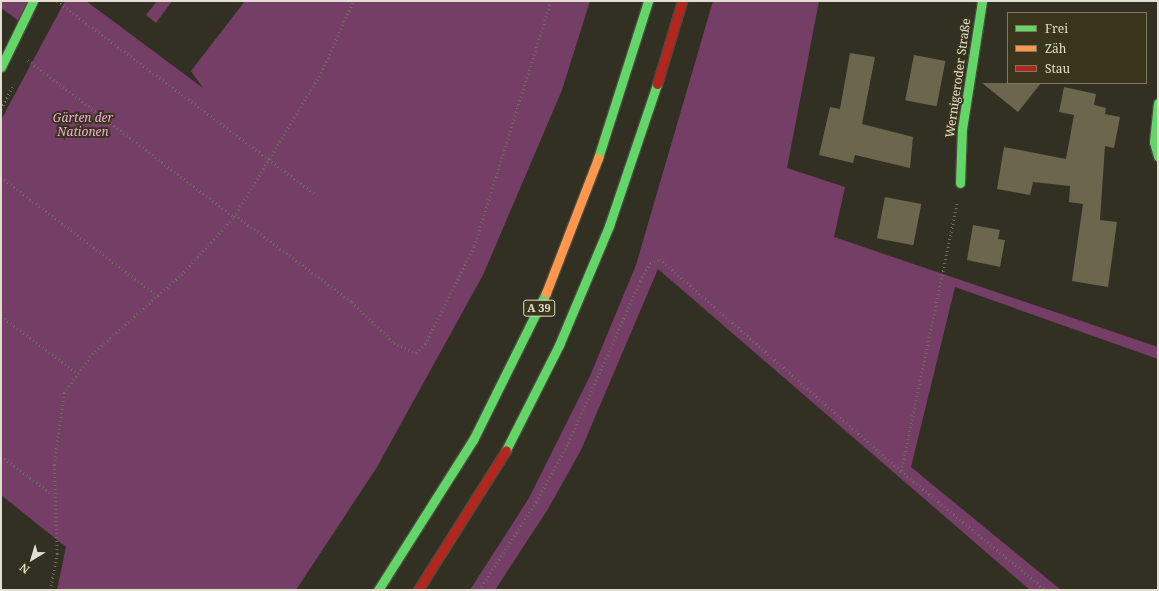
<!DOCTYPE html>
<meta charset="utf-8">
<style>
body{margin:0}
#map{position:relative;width:1159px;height:591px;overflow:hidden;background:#323022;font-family:"Noto Serif",serif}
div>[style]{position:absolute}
.green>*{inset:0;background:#753e67}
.building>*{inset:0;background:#6b674d;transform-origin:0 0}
.path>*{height:2.5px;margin-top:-1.25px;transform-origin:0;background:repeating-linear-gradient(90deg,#6e6c61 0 1px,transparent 0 4px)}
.roads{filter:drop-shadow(1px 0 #4c4b40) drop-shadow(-1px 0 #4c4b40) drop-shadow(0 1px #4c4b40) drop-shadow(0 -1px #4c4b40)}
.fast>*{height:9px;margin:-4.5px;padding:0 4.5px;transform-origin:4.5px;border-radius:4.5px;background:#63d668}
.slow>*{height:9px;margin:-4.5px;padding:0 4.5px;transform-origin:4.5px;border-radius:4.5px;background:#ff974d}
.jam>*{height:9px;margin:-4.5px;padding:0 4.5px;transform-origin:4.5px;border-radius:4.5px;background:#b3261e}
span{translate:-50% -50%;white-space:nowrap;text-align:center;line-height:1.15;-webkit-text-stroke:4px #39351b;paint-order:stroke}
.shield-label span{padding:1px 3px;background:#39351b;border:1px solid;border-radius:3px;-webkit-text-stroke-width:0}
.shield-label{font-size:11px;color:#e2dfd0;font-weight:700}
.street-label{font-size:12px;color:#e2dfd0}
.park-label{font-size:12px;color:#f8a7e4;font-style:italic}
.frame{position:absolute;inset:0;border:2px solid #e2dfd0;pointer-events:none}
.legend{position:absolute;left:1007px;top:12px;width:140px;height:72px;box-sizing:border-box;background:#39351b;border:1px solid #7d7963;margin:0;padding:5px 7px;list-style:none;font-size:12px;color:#e2dfd0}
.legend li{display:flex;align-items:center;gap:8px;height:20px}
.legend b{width:20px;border:1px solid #7d7963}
.north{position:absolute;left:12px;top:539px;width:40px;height:40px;-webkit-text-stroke:3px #39351b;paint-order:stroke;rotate:218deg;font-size:11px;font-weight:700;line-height:16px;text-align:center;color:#e2dfd0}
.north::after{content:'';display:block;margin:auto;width:14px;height:18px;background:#e2dfd0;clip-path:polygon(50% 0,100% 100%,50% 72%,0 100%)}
</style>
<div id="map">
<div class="green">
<div style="clip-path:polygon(1px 1px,28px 1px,19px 21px,1px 8px)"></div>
<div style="clip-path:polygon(65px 1px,86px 1px,203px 88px,191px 71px,245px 1px,590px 1px,562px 90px,483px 275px,377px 467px,296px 590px,57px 590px,66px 547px,1px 495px,1px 120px)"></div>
<div style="clip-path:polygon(157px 1px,172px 1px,156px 23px,146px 15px)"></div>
<div style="clip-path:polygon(713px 1px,819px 1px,787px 168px,845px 187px,834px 237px,1158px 347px,1158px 359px,955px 287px,911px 467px,1061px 590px,1030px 590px,658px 269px,581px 450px,548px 509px,495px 590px,470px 590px,529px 498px,590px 376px,636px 265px)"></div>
</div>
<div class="building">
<div style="clip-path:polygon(850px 53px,875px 57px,862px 124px,913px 137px,910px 168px,855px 155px,853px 163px,819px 155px,830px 107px,840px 109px)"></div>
<div style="left:914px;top:55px;width:32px;height:46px;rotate:11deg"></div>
<div style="clip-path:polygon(982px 83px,1041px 83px,1018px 112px)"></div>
<div style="clip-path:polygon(1064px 87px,1096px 94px,1094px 105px,1106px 108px,1105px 114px,1120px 117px,1114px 148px,1105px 146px,1100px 220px,1117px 222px,1108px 287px,1072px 281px,1083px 204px,1069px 202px,1070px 186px,1033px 182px,1030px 195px,997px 189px,1004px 147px,1066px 159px,1074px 115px,1059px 112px)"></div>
<div style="left:885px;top:197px;width:37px;height:42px;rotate:11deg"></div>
<div style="clip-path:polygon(973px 225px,1000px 230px,998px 239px,1005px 240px,1000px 267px,967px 260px)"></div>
</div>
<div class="path">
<div style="left:57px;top:1px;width:324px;rotate:36.8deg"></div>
<div style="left:28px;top:60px;width:259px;rotate:37.3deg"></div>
<div style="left:1px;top:109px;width:28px;rotate:-63deg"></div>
<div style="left:1px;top:177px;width:198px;rotate:37.2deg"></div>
<div style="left:235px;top:215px;width:146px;rotate:36.6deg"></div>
<div style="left:352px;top:302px;width:59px;rotate:44.3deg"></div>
<div style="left:394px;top:343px;width:24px;rotate:24deg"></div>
<div style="left:416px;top:353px;width:13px;rotate:-45deg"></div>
<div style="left:425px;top:344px;width:110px;rotate:-63.4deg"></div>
<div style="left:474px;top:246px;width:257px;rotate:-72.6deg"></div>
<div style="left:1px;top:316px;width:95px;rotate:36.9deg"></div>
<div style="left:1px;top:456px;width:64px;rotate:36.7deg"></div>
<div style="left:901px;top:471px;width:273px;rotate:-78.2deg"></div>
<div style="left:50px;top:590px;width:37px;rotate:-79deg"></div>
<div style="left:57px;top:554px;width:89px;rotate:-91.9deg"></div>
<div style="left:54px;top:465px;width:73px;rotate:-82.1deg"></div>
<div style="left:64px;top:393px;width:48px;rotate:-54.3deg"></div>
<div style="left:92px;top:354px;width:119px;rotate:-41.6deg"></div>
<div style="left:181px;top:275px;width:79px;rotate:-47.6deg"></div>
<div style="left:234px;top:217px;width:168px;rotate:-58.9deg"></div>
<div style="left:321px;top:73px;width:79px;rotate:-66deg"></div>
<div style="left:479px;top:590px;width:105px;rotate:-57.1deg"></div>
<div style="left:536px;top:502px;width:67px;rotate:-61.5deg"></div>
<div style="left:568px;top:443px;width:177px;rotate:-66deg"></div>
<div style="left:640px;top:281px;width:21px;rotate:-61deg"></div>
<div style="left:650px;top:263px;width:11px;rotate:-22deg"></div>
<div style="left:660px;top:259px;width:321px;rotate:41.3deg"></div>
<div style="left:901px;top:471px;width:188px;rotate:39.4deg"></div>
</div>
<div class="roads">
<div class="fast">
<div style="left:1px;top:67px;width:73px;rotate:-64.1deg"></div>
<div style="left:1158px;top:103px;width:39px;rotate:96deg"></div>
<div style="left:1154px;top:142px;width:15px;rotate:74deg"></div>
<div style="left:598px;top:158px;width:165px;rotate:-72.3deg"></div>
<div style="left:960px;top:183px;width:54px;rotate:-87.9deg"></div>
<div style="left:962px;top:129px;width:130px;rotate:-81.1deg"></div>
<div style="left:506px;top:450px;width:118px;rotate:-63.2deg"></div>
<div style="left:559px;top:345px;width:129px;rotate:-67.2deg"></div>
<div style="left:609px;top:226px;width:150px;rotate:-71.3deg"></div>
<div style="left:378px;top:590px;width:178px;rotate:-57.7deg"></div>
<div style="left:473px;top:440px;width:164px;rotate:-63.6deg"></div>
</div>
<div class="slow">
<div style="left:546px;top:293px;width:145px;rotate:-68.9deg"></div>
</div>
<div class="jam">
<div style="left:657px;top:84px;width:87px;rotate:-73.2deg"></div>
<div style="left:418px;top:590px;width:165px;rotate:-57.8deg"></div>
</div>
</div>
<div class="shield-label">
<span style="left:539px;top:308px">A 39</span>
</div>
<div class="street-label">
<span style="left:958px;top:78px;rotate:-82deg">Wernigeroder Straße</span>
</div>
<div class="park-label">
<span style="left:83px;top:125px">Gärten der<br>Nationen</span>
</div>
<div class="frame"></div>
<ul class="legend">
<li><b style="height:5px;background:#63d668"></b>Frei</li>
<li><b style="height:5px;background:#ff974d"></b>Zäh</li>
<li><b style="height:5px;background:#b3261e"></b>Stau</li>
</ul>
<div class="north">N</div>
</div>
